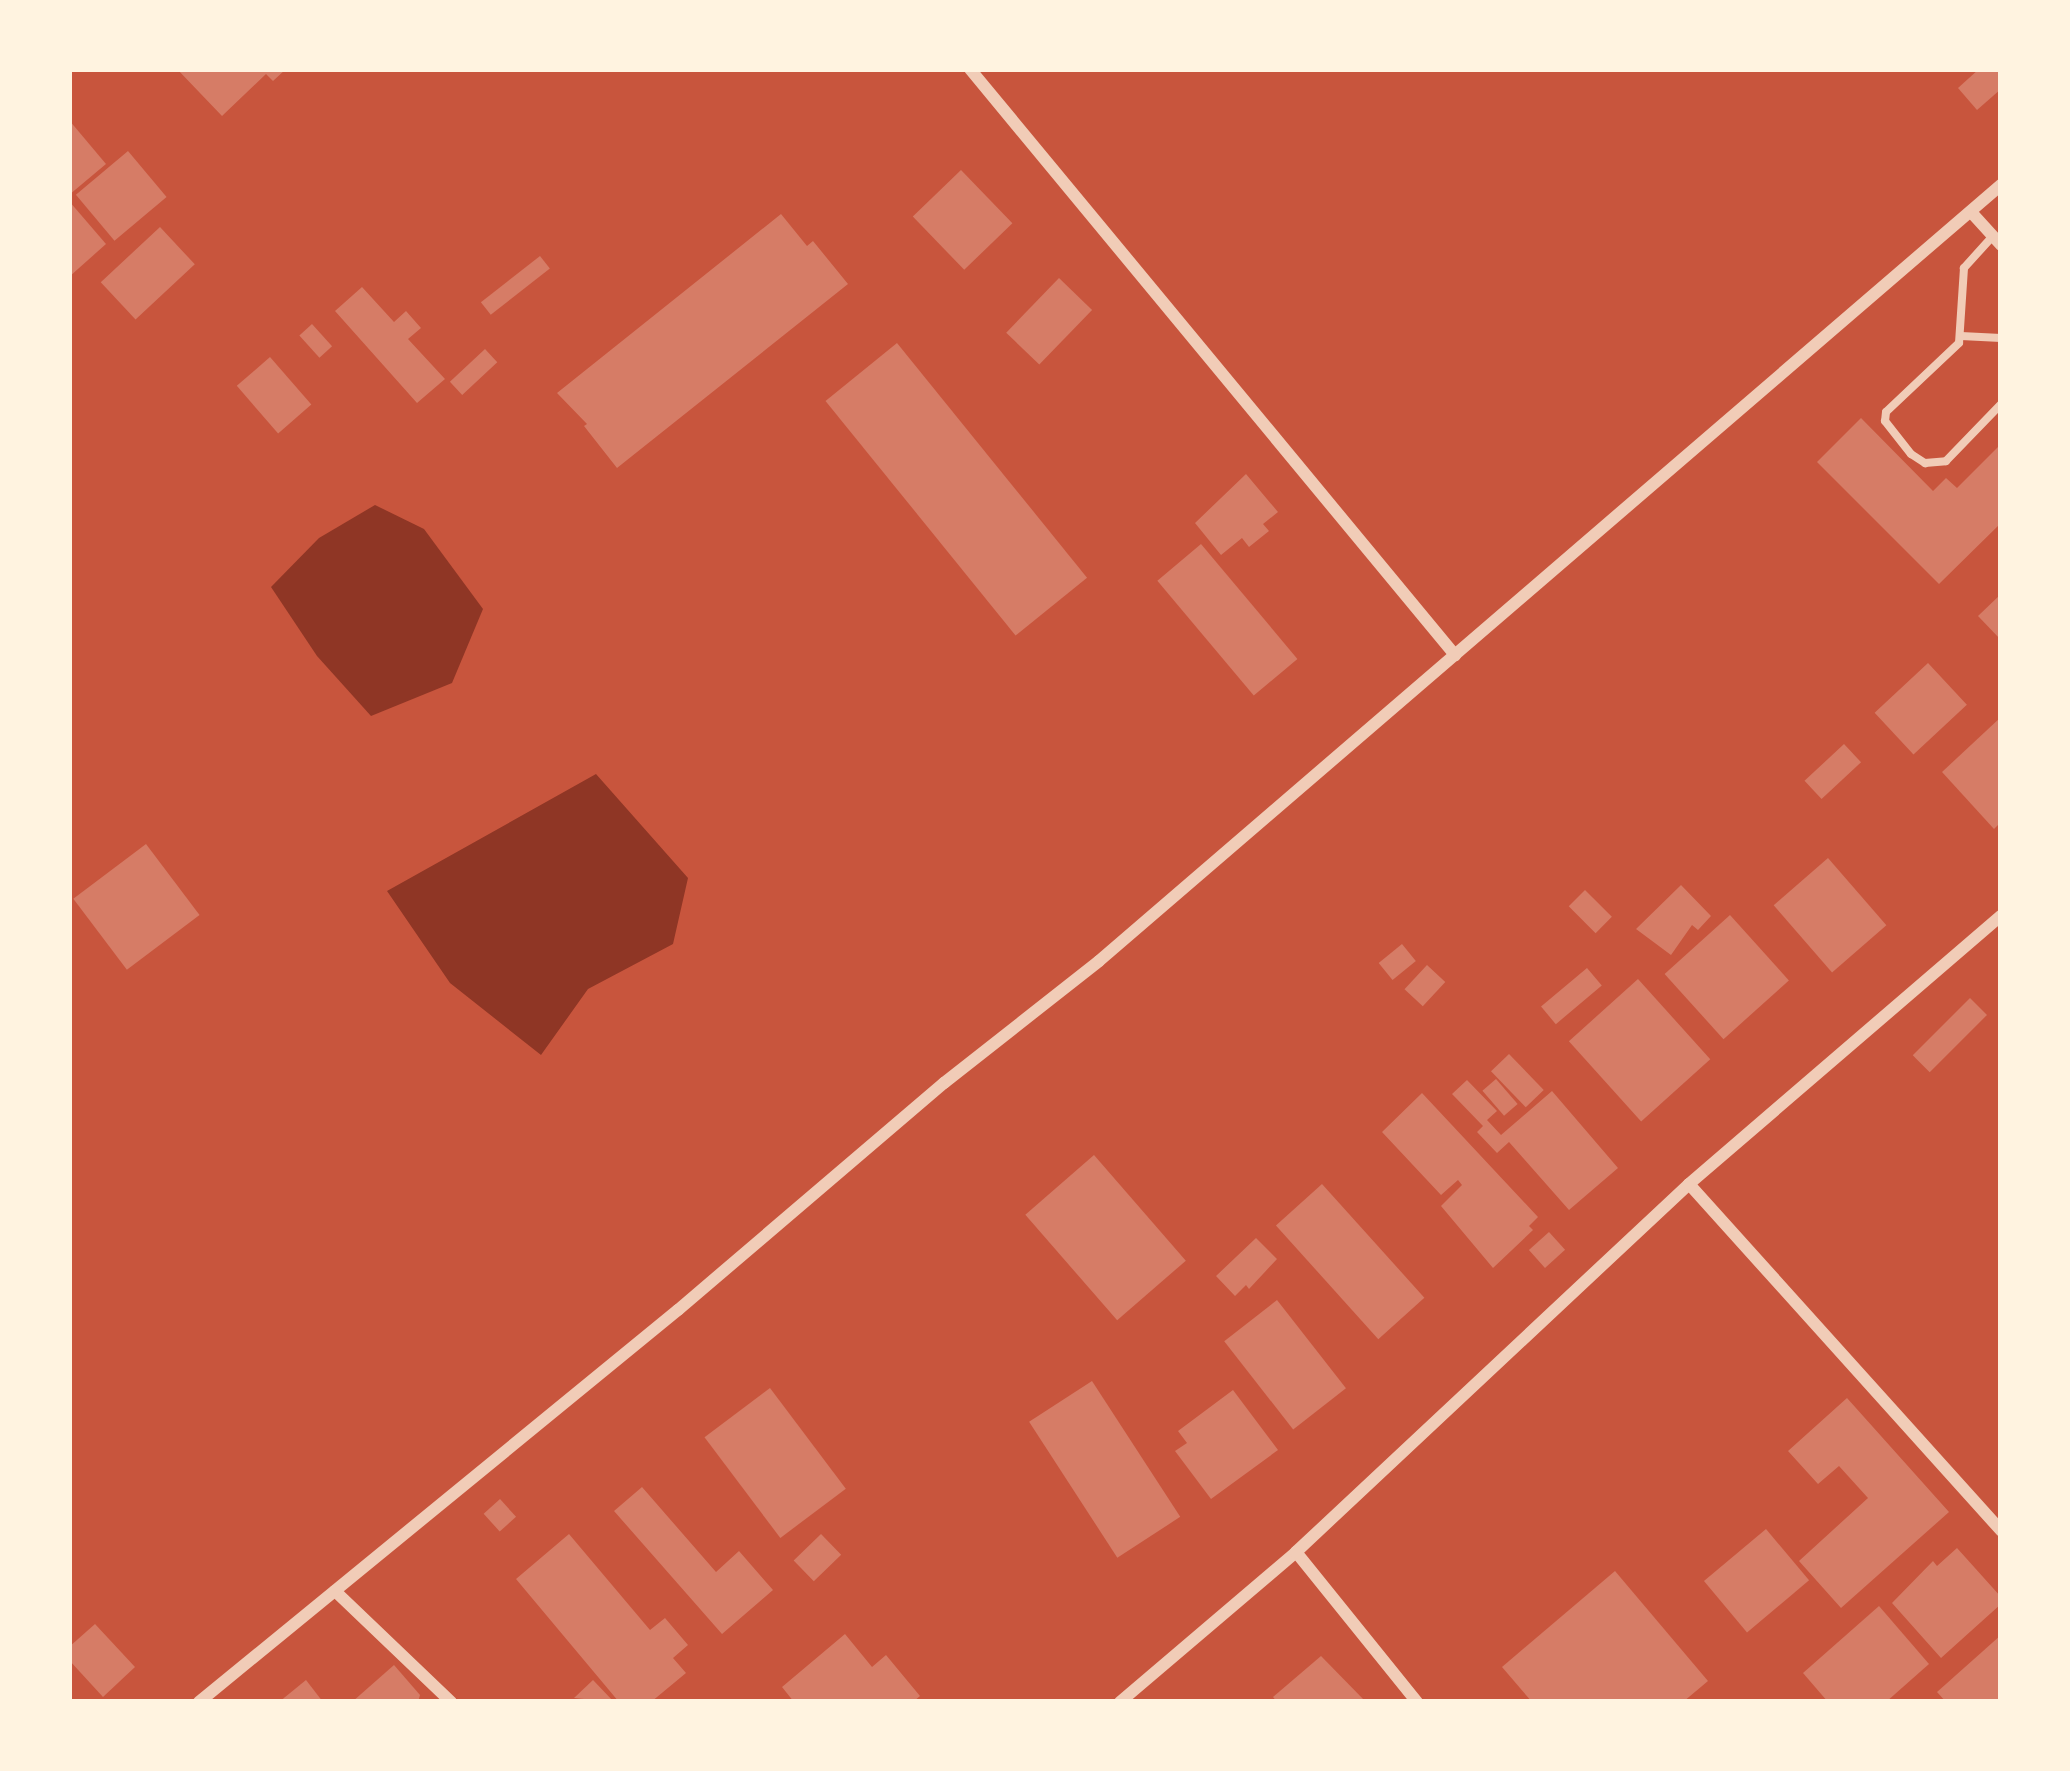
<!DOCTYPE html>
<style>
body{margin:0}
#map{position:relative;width:2070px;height:1771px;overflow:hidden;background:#c8553d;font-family:Literata,serif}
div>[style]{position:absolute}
.water>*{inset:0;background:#8f3625}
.building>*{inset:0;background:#d67c66;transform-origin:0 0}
.service>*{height:8px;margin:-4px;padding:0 4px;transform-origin:4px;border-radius:4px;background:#f1ccb7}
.minor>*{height:12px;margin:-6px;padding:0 6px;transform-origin:6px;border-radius:6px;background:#f1ccb7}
span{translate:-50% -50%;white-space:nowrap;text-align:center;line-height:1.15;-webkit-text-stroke:12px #fff3e0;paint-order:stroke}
.frame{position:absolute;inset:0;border:72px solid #fff3e0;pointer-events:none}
</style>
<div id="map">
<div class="water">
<div style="clip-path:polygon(375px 505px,424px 529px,483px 609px,452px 683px,371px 716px,317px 656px,271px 587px,319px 538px)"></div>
<div style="clip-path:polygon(596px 774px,688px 878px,673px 944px,588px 989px,541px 1055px,450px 983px,387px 891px)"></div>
</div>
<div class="building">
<div style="clip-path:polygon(177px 69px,286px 69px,273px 81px,266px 74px,222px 116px)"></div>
<div style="clip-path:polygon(1979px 69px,2001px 69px,2001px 89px,1977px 110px,1958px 88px)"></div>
<div style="clip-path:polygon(69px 120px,106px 164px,69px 195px)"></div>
<div style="left:128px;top:151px;width:60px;height:68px;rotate:50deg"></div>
<div style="left:961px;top:170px;width:74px;height:67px;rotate:46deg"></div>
<div style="clip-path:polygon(69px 201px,106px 244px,69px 277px)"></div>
<div style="clip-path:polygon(781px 214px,807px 246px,813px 241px,848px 284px,617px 468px,584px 426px,587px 424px,557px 393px)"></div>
<div style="left:160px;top:227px;width:51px;height:81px;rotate:47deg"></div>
<div style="left:540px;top:256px;width:16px;height:75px;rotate:52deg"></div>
<div style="left:1059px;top:278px;width:46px;height:76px;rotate:44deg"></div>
<div style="clip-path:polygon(362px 287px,394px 322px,406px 311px,421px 328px,408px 339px,445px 379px,417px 403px,335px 311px)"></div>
<div style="left:312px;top:324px;width:30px;height:17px;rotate:48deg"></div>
<div style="left:897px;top:343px;width:302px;height:92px;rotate:51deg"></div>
<div style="left:485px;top:349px;width:18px;height:48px;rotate:47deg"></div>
<div style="left:270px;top:357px;width:63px;height:44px;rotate:49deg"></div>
<div style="clip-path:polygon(1861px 418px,1933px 491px,1946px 478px,1957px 488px,2001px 444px,2001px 523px,1939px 584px,1817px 462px)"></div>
<div style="clip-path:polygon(1246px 474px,1278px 512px,1263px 524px,1269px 531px,1249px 547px,1242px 538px,1221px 555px,1195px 523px)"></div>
<div style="left:1201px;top:544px;width:150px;height:57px;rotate:50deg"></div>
<div style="clip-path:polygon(2001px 594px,2001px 640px,1978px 616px)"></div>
<div style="left:1928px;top:663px;width:57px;height:73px;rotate:47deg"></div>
<div style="clip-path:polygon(2001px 717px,2001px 822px,1994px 829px,1942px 772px)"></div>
<div style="left:1844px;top:744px;width:25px;height:54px;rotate:47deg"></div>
<div style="left:146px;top:844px;width:89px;height:91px;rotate:53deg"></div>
<div style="left:1828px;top:858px;width:89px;height:72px;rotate:49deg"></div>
<div style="clip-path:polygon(1681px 885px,1711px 916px,1698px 930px,1692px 925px,1671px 955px,1636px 929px)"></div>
<div style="left:1585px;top:890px;width:38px;height:23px;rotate:45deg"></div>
<div style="left:1730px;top:915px;width:88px;height:88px;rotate:48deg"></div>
<div style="left:1402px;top:944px;width:22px;height:30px;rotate:51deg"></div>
<div style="left:1427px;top:965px;width:25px;height:33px;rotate:43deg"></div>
<div style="left:1587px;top:968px;width:23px;height:60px;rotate:50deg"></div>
<div style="left:1638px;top:979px;width:108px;height:93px;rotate:48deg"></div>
<div style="left:1970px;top:998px;width:24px;height:81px;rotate:45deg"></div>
<div style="left:1509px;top:1054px;width:50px;height:25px;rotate:46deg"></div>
<div style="left:1496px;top:1079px;width:33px;height:18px;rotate:49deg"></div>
<div style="clip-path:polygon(1467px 1080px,1497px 1111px,1487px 1120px,1501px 1135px,1552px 1091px,1618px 1168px,1569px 1210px,1509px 1142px,1497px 1153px,1477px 1132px,1483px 1126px,1452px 1094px)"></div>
<div style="clip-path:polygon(1422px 1093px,1538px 1217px,1529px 1226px,1533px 1230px,1493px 1268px,1441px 1206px,1462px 1185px,1458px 1180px,1441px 1195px,1382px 1132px)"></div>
<div style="left:1094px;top:1155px;width:140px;height:91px;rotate:49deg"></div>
<div style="left:1322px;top:1184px;width:153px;height:62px;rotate:48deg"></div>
<div style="left:1549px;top:1232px;width:24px;height:27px;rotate:48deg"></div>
<div style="clip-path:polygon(1256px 1238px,1277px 1259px,1249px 1289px,1246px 1285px,1235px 1296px,1216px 1276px)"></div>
<div style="left:1277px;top:1300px;width:112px;height:67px;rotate:52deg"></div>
<div style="left:1092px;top:1381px;width:162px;height:75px;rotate:57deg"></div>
<div style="left:770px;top:1388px;width:126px;height:82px;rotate:53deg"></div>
<div style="clip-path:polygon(1233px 1390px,1278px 1450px,1211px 1499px,1175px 1451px,1187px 1443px,1178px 1431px)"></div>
<div style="clip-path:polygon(1847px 1398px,1949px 1512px,1841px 1608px,1799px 1561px,1868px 1498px,1839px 1466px,1818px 1484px,1788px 1451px)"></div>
<div style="clip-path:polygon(642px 1487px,716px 1572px,739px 1551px,773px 1590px,722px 1634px,614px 1511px)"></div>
<div style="left:500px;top:1499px;width:24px;height:22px;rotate:48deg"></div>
<div style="left:1766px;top:1529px;width:67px;height:81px;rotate:50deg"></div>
<div style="clip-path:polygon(569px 1534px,650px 1630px,665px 1618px,688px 1645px,673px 1658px,686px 1673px,651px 1702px,619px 1702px,516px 1579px)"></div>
<div style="left:821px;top:1534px;width:29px;height:38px;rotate:46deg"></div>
<div style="clip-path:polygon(1957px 1548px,2001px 1597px,2001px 1604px,1941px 1658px,1892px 1603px,1933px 1561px,1937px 1566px)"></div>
<div style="clip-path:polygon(1615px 1571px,1708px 1681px,1683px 1702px,1532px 1702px,1502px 1667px)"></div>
<div style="clip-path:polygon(1879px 1606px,1929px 1664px,1886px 1702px,1828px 1702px,1803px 1673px)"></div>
<div style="clip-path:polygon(95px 1624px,135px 1667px,103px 1697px,69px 1660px,69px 1647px)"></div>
<div style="clip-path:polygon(845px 1634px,872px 1667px,886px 1655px,920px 1696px,913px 1702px,794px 1702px,782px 1687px)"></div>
<div style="clip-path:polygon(2001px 1635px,2001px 1702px,1946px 1702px,1937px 1692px)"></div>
<div style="clip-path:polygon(1321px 1656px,1366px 1702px,1277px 1702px,1273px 1697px)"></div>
<div style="clip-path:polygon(394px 1665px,420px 1695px,418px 1702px,352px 1702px)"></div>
<div style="clip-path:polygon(306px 1680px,323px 1702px,279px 1702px)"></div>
<div style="clip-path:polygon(593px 1680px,614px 1702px,574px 1698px)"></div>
</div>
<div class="service">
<div style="left:1992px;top:237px;width:42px;rotate:132.1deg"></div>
<div style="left:1964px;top:268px;width:75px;rotate:93.8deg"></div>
<div style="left:1959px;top:343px;width:100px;rotate:136.6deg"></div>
<div style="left:1886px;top:412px;width:9px;rotate:96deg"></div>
<div style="left:1885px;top:421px;width:42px;rotate:51.8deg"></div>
<div style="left:1911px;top:454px;width:17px;rotate:33deg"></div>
<div style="left:1925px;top:463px;width:21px;rotate:-5deg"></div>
<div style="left:1946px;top:461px;width:79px;rotate:-46deg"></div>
<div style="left:1961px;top:336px;width:40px;rotate:2.9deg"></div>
</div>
<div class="minor">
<div style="left:970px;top:69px;width:761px;rotate:50.39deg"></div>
<div style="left:1971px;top:212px;width:45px;rotate:47.7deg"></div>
<div style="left:1689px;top:1184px;width:467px;rotate:48deg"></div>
<div style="left:1296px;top:1552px;width:193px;rotate:51.1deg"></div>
<div style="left:335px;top:1591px;width:161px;rotate:43.7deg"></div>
<div style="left:199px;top:1702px;width:619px;rotate:-39.3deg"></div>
<div style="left:678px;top:1310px;width:350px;rotate:-40.5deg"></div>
<div style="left:944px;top:1083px;width:197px;rotate:-38.2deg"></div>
<div style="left:1099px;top:961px;width:1190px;rotate:-40.71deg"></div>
<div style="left:1120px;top:1702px;width:231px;rotate:-40.4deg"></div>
<div style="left:1296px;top:1552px;width:538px;rotate:-43.12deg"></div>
<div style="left:1689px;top:1184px;width:411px;rotate:-40.7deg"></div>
</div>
<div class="frame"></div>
</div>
